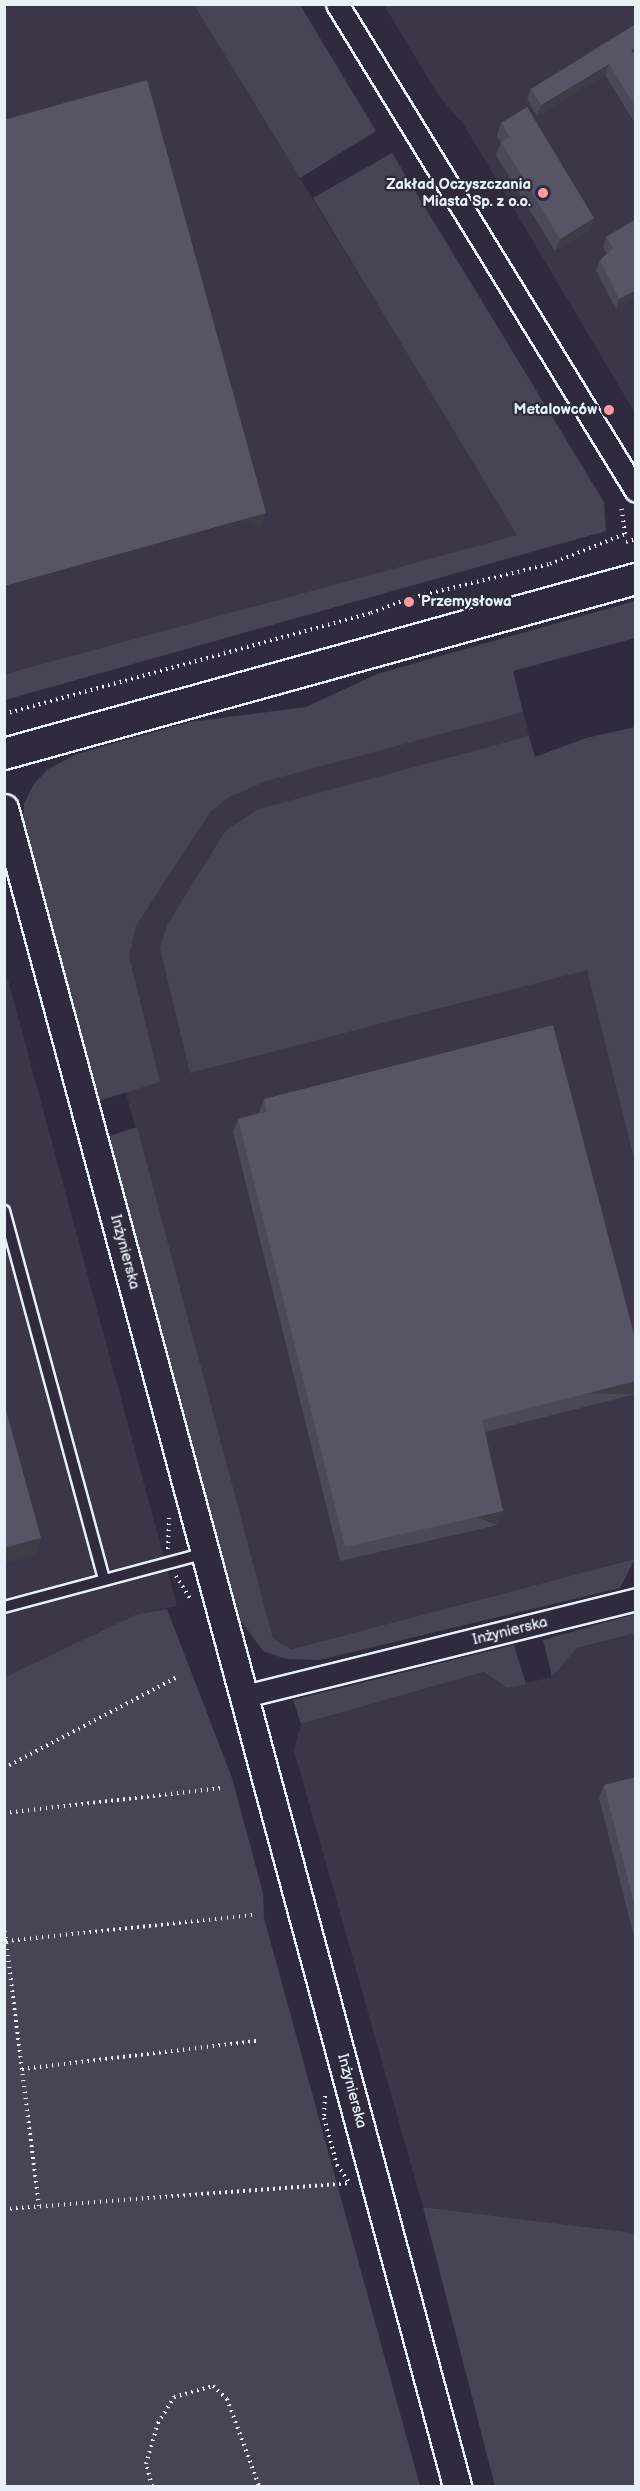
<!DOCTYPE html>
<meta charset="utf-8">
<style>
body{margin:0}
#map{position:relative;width:640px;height:2491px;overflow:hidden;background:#2f2a3d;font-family:"Balsamiq Sans",sans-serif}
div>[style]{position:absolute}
.built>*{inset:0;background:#3b3749}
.green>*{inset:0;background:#464455}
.path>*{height:4px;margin-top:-2px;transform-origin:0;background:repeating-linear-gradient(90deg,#e8f1f8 0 1.5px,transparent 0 6px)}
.roads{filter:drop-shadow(2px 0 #e8f1f8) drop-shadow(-2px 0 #e8f1f8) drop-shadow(0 2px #e8f1f8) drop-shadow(0 -2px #e8f1f8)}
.service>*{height:10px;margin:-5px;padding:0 5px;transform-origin:5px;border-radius:5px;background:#2f2a3d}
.minor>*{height:21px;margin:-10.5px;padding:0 10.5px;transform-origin:10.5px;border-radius:10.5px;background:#2f2a3d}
.tertiary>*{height:27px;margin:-13.5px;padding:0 13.5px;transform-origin:13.5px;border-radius:13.5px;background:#2f2a3d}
.secondary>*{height:30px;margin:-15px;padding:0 15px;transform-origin:15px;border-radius:15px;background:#2f2a3d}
.wall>*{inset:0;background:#4b4957}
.shaded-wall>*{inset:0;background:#3d3c47;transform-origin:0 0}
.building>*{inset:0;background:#575565}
.dots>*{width:16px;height:16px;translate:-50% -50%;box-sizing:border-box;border:3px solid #2f2a3d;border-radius:50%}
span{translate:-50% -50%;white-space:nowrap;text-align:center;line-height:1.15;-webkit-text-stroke:4.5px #2f2a3d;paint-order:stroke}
.poi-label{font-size:15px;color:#e8f1f8;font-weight:700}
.right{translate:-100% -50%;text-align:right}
.left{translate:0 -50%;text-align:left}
.street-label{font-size:15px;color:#e8f1f8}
.frame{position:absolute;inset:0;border:6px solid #e8f1f8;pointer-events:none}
</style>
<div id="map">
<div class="built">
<div style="clip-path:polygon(5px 5px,194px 5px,518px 535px,5px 674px)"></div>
<div style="clip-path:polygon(384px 5px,635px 5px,635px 413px,464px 125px,439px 96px)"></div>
<div style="clip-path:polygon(513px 671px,635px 1163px,635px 1559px,292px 1649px,273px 1638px,126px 1093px,122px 778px)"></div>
<div style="clip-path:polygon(4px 965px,177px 1606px,137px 1614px,5px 1677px)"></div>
<div style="clip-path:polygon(635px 1633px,635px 2233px,423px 2207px,294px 1750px,301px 1724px,484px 1672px,507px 1688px,552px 1677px,577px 1648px)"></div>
</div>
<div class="green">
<div style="clip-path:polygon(194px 5px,300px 5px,376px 131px,300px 178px)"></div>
<div style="clip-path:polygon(392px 153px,604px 502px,606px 531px,5px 700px,5px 674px,517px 535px,313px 198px)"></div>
<div style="clip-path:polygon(635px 601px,635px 638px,513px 671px,523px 712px,266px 781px,229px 797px,210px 812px,136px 926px,129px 956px,160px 1082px,98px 1101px,22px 834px,24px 803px,34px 784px,48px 769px,77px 754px,190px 722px,306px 707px,377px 674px)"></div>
<div style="clip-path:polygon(635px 727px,635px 1163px,587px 970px,190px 1073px,160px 948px,167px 925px,226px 830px,259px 809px,529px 736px,535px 757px,586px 738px)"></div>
<div style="clip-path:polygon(137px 1127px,273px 1638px,292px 1649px,635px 1559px,620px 1588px,319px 1660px,286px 1659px,263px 1651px,238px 1617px,109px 1136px)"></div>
<div style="clip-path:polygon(167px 1609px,232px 1778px,263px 1893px,264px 1918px,420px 2486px,5px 2486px,5px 1677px,137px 1614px)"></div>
<div style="clip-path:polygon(635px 1614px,635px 1633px,577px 1648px,552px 1677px,543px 1640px)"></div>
<div style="clip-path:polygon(514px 1645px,526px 1684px,507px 1688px,484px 1672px,301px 1724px,293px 1700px)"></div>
<div style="clip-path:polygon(423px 2207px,635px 2233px,635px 2486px,495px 2486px)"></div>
</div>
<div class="path">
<div style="left:626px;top:542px;width:10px;rotate:-17deg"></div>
<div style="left:4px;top:714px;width:381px;rotate:-15.4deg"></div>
<div style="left:371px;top:613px;width:39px;rotate:-21deg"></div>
<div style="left:407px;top:599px;width:147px;rotate:-13.8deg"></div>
<div style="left:550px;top:564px;width:81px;rotate:-21.8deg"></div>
<div style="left:625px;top:534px;width:29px;rotate:-98deg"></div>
<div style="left:168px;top:1549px;width:31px;rotate:-88deg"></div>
<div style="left:176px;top:1576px;width:28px;rotate:58deg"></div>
<div style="left:4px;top:1768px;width:195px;rotate:-27.7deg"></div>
<div style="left:4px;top:1813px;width:220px;rotate:-6.5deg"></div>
<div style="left:4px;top:1925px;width:283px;rotate:82.9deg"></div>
<div style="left:6px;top:1941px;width:250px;rotate:-6deg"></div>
<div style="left:22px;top:2069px;width:238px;rotate:-6.8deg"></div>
<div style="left:325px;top:2096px;width:22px;rotate:93deg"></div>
<div style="left:324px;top:2118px;width:49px;rotate:74.5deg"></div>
<div style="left:337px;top:2165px;width:21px;rotate:55deg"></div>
<div style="left:4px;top:2209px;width:348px;rotate:-4.3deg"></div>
<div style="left:152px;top:2486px;width:23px;rotate:-105deg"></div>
<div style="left:146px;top:2464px;width:43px;rotate:-73.7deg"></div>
<div style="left:158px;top:2423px;width:31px;rotate:-58deg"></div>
<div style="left:174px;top:2397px;width:41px;rotate:-15.8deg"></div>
<div style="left:213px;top:2386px;width:19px;rotate:43deg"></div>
<div style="left:227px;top:2399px;width:93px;rotate:69.8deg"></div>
</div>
<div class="roads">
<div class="service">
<div style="left:4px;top:1211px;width:382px;rotate:74.8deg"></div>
<div style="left:4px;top:1607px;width:208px;rotate:-15deg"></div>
</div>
<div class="minor">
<div style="left:337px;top:4px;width:571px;rotate:58.45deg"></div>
<div style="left:245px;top:1696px;width:403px;rotate:-13.9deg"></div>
</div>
<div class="tertiary">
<div style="left:4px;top:808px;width:1738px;rotate:74.89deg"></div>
</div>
<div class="secondary">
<div style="left:4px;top:754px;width:656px;rotate:-15.48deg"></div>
</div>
</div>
<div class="wall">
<div style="clip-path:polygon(636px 24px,636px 125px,605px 75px,537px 116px,527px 99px,531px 89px)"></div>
<div style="clip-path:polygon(501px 123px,594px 218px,589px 231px,555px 251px,496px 155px,501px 142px,497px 136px)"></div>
<div style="clip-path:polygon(636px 219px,636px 297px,616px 309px,596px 270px,600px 260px,607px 254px,603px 246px,606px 237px)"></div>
<div style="clip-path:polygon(264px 1099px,636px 1342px,636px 1394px,485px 1432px,503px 1511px,498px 1525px,340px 1561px,233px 1132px,238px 1119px,259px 1113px)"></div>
<div style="clip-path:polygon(636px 1777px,636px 1945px,599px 1798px,604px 1785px)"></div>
</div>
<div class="shaded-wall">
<div style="clip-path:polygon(636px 48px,636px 56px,627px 61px,631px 50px)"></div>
<div style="clip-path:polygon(609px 64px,605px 75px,537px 116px,541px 105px)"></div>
<div style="clip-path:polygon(594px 218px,589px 231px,555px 251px,560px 239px)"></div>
<div style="clip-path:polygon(636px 290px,636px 297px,616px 309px,619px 299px)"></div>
<div style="left:266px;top:513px;width:15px;height:272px;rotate:110deg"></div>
<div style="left:636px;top:1381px;width:13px;height:159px;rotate:90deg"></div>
<div style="left:503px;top:1511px;width:15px;height:162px;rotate:110deg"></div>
<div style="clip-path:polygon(41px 1538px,35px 1555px,4px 1564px,4px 1548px)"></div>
</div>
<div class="building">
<div style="clip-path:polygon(636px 24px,636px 48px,631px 50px,636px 57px,636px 108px,609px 64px,541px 105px,531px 89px)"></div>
<div style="clip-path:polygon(147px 80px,266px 513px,4px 586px,4px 120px)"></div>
<div style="clip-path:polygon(527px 107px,594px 218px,560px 239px,501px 142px,510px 137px,501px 123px)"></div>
<div style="clip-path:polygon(636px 219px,636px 290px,619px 299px,600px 260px,613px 248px,606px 237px)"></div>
<div style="clip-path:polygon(553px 1025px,636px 1342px,636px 1381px,482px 1420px,503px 1511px,345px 1547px,238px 1119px,267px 1112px,264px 1099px)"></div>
<div style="clip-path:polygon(4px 1403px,41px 1538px,4px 1548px)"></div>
<div style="clip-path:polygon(636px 1777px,636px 1911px,604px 1785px)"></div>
</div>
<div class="dots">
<div style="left:543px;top:193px;background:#ff9aa2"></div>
<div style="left:609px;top:410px;background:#ff9aa2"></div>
<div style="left:409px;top:602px;background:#ff9aa2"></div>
</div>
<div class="poi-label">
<span class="right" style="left:531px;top:193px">Zakład Oczyszczania<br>Miasta Sp. z o.o.</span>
<span class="right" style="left:597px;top:410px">Metalowców</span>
<span class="left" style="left:421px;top:602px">Przemysłowa</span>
</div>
<div class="street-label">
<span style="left:125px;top:1252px;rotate:75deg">Inżynierska</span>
<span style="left:510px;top:1631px;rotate:-14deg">Inżynierska</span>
<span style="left:352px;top:2091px;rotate:75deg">Inżynierska</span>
</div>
<div class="frame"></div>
</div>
